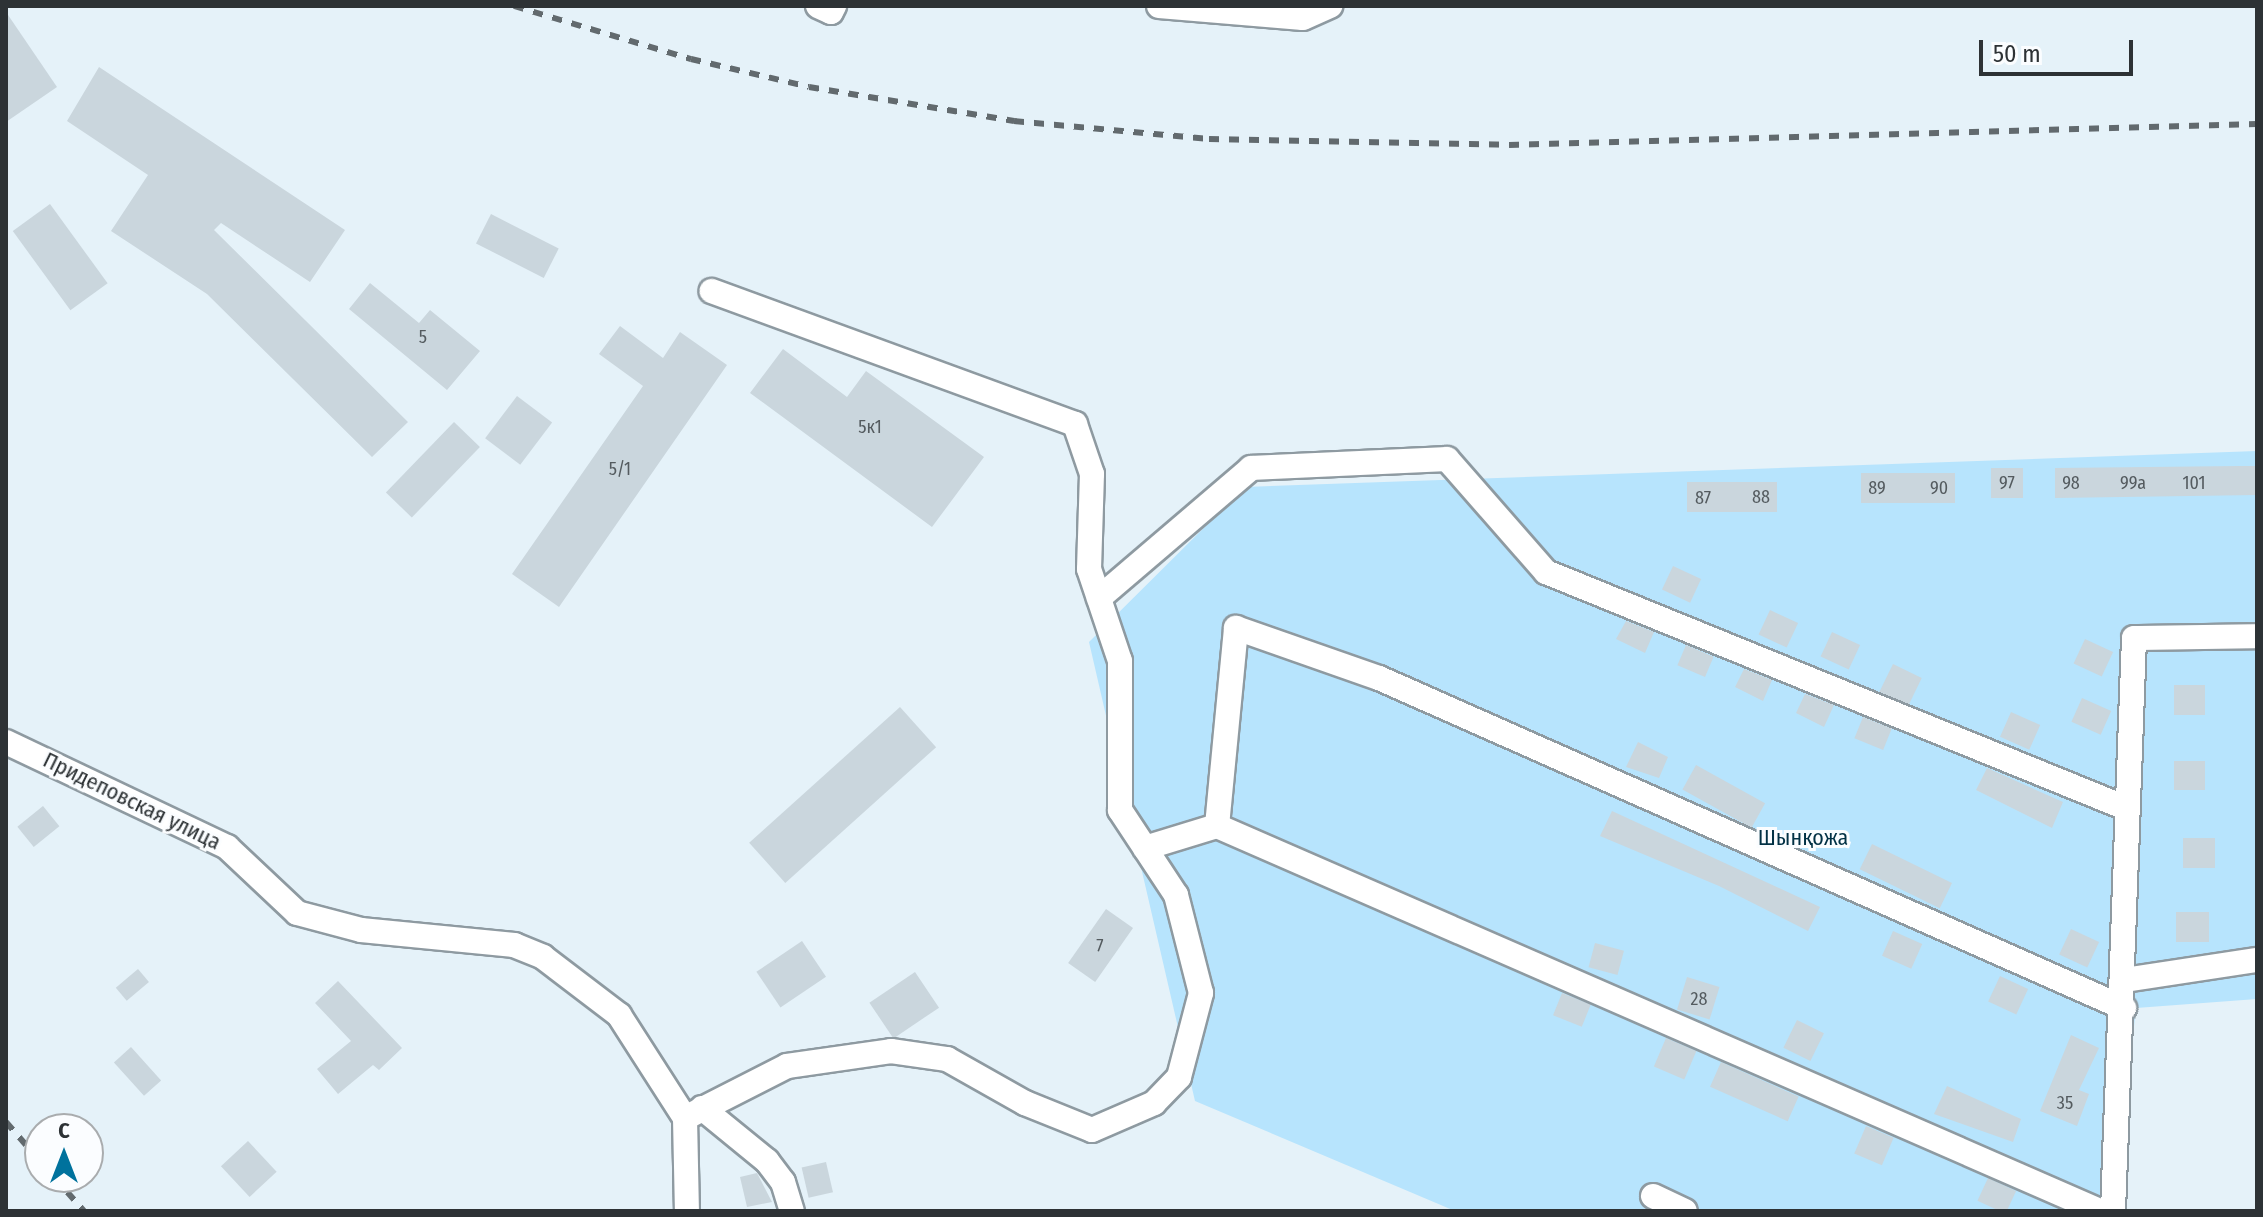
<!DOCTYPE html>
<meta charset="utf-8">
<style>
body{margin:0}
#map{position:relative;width:2263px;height:1217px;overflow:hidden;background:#e5f2f9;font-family:"Fira Sans Condensed",sans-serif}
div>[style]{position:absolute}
.green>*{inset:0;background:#b7e4fd}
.building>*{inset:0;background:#cad6dd;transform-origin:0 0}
.roads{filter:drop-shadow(2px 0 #8e9aa1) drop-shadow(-2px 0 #8e9aa1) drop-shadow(0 2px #8e9aa1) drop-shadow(0 -2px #8e9aa1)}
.minor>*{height:24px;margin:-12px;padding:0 12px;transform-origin:12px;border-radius:12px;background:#fff}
.rail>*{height:6px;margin-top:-3px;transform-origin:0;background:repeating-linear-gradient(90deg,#626a6e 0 10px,transparent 0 20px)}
span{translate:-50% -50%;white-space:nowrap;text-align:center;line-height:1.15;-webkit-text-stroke:6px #fbfdff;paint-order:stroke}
.number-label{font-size:18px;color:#545b5f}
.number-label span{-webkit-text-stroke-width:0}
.street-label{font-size:22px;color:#2d3235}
.park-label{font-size:22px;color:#023145}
.frame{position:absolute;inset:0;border:8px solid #2d3235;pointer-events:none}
.north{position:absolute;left:24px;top:1113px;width:80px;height:80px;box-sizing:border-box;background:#fbfdff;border:2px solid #a9acae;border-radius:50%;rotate:0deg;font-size:22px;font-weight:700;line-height:32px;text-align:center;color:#2d3235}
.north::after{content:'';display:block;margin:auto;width:28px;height:36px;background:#00729d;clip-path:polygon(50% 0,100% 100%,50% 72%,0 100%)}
.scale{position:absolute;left:1979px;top:40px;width:154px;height:36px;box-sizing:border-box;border:4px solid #2d3235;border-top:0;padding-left:10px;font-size:24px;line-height:28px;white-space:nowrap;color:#2d3235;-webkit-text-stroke:6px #fbfdff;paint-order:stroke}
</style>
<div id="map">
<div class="green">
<div style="clip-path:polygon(2257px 451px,2257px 999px,2136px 1008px,2114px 1211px,1455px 1211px,1195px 1101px,1089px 642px,1245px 487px)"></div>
</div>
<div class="building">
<div style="clip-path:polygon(6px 12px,57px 87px,6px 122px)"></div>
<div style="clip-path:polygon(99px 67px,345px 230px,310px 282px,221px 223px,214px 230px,408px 422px,372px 457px,207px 294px,111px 231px,148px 175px,67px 121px)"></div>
<div style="left:50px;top:204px;width:98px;height:46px;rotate:54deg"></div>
<div style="left:491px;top:214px;width:76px;height:33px;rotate:27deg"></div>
<div style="clip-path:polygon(370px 283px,419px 323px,430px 310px,480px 351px,447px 390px,349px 309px)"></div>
<div style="clip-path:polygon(620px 326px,663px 358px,680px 332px,727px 365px,559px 607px,512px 574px,643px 386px,599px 354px)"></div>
<div style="clip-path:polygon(783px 349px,847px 397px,866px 371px,984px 457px,932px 527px,750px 393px)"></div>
<div style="left:517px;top:396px;width:44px;height:53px;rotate:37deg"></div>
<div style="left:454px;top:422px;width:36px;height:98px;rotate:44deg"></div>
<div style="clip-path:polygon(2240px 466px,2257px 466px,2257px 495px,2055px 498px,2055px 468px)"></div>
<div style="left:1991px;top:468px;width:32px;height:30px"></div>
<div style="left:1861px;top:473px;width:94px;height:30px"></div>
<div style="left:1777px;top:482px;width:30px;height:90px;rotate:90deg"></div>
<div style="left:1673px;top:566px;width:31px;height:26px;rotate:25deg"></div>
<div style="left:1770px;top:610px;width:31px;height:27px;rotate:25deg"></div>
<div style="clip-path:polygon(1626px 621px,1654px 632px,1645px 653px,1616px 639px)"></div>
<div style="left:1832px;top:632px;width:31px;height:27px;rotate:25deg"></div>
<div style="left:2085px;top:639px;width:31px;height:27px;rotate:25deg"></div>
<div style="left:1686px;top:645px;width:30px;height:22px;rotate:23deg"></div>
<div style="left:1893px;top:664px;width:32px;height:31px;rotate:26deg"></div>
<div style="clip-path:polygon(1744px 669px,1772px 680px,1763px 701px,1735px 687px)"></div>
<div style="left:2174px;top:685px;width:31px;height:30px"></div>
<div style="clip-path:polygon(1805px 694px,1834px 705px,1824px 727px,1796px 713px)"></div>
<div style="left:2082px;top:698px;width:32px;height:26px;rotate:24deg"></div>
<div style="left:900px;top:707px;width:54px;height:203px;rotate:48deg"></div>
<div style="left:2011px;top:712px;width:32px;height:27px;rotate:24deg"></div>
<div style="left:1863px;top:717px;width:31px;height:23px;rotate:22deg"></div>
<div style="clip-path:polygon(1638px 742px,1668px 757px,1659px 778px,1626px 767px)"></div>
<div style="left:2174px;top:761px;width:31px;height:29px"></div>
<div style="left:1696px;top:765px;width:79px;height:28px;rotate:29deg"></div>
<div style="clip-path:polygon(1987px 768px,2063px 802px,2052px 828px,1976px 790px)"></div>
<div style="left:43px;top:806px;width:26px;height:33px;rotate:51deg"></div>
<div style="clip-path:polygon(1612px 811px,1820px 907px,1808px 931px,1719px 886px,1600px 836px)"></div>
<div style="left:2183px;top:838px;width:32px;height:30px"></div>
<div style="left:1872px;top:844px;width:89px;height:28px;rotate:26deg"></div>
<div style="left:1106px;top:909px;width:33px;height:66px;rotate:35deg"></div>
<div style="left:2176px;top:912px;width:33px;height:30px"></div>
<div style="left:2071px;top:929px;width:31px;height:28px;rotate:25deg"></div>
<div style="left:1893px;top:931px;width:32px;height:27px;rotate:24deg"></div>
<div style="left:802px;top:941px;width:43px;height:55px;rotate:56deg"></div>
<div style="left:1595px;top:943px;width:30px;height:25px;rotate:15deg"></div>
<div style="left:138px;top:969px;width:17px;height:29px;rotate:50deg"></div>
<div style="left:915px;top:972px;width:43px;height:55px;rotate:56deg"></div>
<div style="left:2000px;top:976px;width:31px;height:28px;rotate:25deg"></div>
<div style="left:1687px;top:977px;width:34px;height:34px;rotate:17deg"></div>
<div style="clip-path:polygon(338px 981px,402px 1048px,379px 1070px,373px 1065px,338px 1094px,317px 1069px,351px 1041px,315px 1003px)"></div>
<div style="left:1562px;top:993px;width:31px;height:24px;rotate:22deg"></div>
<div style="left:1797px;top:1020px;width:30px;height:31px;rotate:26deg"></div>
<div style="clip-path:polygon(2071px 1035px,2099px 1048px,2079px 1090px,2089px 1094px,2077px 1126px,2040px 1111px)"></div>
<div style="left:1666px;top:1038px;width:33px;height:31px;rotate:23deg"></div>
<div style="left:131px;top:1047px;width:45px;height:23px;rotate:48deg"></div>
<div style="left:1721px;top:1062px;width:85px;height:27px;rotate:24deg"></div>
<div style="clip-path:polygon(1947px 1086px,2021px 1119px,2013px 1142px,1934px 1114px)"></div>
<div style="left:1866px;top:1126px;width:30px;height:30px;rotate:23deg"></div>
<div style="left:248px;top:1141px;width:42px;height:37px;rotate:47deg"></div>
<div style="left:826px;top:1162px;width:31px;height:25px;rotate:77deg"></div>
<div style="clip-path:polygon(757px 1173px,772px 1202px,747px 1207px,740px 1177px)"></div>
<div style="left:1988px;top:1178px;width:31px;height:25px;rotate:25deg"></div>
</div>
<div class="roads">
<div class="minor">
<div style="left:818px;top:6px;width:14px;rotate:25deg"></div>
<div style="left:831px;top:12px;width:7px;rotate:-63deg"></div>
<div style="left:1159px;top:6px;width:144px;rotate:4.8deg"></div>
<div style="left:1303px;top:18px;width:30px;rotate:-24deg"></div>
<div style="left:1099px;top:598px;width:200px;rotate:-40.5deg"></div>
<div style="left:1251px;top:468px;width:196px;rotate:-2.6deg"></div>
<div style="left:1447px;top:459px;width:150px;rotate:48.8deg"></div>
<div style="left:1546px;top:572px;width:626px;rotate:22.14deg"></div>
<div style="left:6px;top:742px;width:245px;rotate:25.4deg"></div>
<div style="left:227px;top:847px;width:96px;rotate:43.3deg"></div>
<div style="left:297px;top:913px;width:66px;rotate:14.9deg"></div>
<div style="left:361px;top:930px;width:154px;rotate:5.6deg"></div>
<div style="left:514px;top:945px;width:31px;rotate:22deg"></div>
<div style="left:543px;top:957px;width:96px;rotate:37.3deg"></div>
<div style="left:619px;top:1015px;width:122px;rotate:57.3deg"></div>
<div style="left:685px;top:1118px;width:93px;rotate:88.8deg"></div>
<div style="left:1217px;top:826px;width:963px;rotate:23.56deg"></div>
<div style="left:1145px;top:848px;width:75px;rotate:-17deg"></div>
<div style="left:1217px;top:826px;width:199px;rotate:-84.5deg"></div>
<div style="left:1236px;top:628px;width:151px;rotate:19.3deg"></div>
<div style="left:1379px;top:678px;width:815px;rotate:23.89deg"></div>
<div style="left:2124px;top:980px;width:134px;rotate:-8.6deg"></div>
<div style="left:702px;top:1108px;width:84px;rotate:39.2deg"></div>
<div style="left:767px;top:1161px;width:26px;rotate:53deg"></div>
<div style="left:783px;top:1182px;width:30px;rotate:73deg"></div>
<div style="left:685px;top:1118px;width:114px;rotate:-27deg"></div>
<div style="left:787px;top:1066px;width:105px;rotate:-8.2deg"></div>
<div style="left:891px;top:1051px;width:57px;rotate:8.1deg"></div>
<div style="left:947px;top:1059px;width:90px;rotate:29.4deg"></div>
<div style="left:1025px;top:1103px;width:72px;rotate:21.9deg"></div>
<div style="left:1092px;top:1130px;width:68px;rotate:-23.5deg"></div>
<div style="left:1154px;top:1103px;width:36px;rotate:-46deg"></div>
<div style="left:1179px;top:1077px;width:87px;rotate:-75.3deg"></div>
<div style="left:1201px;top:993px;width:101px;rotate:-104.3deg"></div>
<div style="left:1176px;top:895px;width:102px;rotate:-123.4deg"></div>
<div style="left:1120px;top:810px;width:149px;rotate:-90deg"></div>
<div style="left:1120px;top:661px;width:97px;rotate:-108.6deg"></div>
<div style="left:1089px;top:569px;width:95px;rotate:-88.2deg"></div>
<div style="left:1092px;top:474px;width:53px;rotate:-108.8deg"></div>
<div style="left:1075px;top:424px;width:387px;rotate:-159.9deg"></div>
<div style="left:1653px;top:1196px;width:35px;rotate:25deg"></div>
<div style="left:2113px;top:1211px;width:573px;rotate:-87.9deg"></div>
<div style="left:2134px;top:638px;width:123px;rotate:-0.9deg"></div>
</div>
</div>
<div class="rail">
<div style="left:514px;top:6px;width:185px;rotate:16.7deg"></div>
<div style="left:691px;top:59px;width:121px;rotate:13.3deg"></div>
<div style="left:809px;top:87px;width:208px;rotate:9.4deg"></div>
<div style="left:1014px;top:121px;width:196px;rotate:5.3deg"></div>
<div style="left:1209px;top:139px;width:300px;rotate:1.1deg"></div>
<div style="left:1509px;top:145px;width:748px;rotate:-1.61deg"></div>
<div style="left:6px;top:1122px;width:52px;rotate:48.9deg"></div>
<div style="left:54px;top:1177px;width:45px;rotate:48.6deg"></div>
</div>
<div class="number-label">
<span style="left:423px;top:337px">5</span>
<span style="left:870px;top:427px">5к1</span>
<span style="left:620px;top:469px">5/1</span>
<span style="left:2007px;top:483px">97</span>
<span style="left:2071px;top:483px">98</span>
<span style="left:2133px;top:483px">99а</span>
<span style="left:2194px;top:483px">101</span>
<span style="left:1877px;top:488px">89</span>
<span style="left:1939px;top:488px">90</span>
<span style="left:1761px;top:497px">88</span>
<span style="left:1703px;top:498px">87</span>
<span style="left:1100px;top:946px">7</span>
<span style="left:1699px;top:999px">28</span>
<span style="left:2065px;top:1103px">35</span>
</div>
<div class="street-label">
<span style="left:132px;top:801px;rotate:26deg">Придеповская улица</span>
</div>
<div class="park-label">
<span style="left:1803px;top:838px">Шынқожа</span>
</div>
<div class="frame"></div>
<div class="north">С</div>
<div class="scale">50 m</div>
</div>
